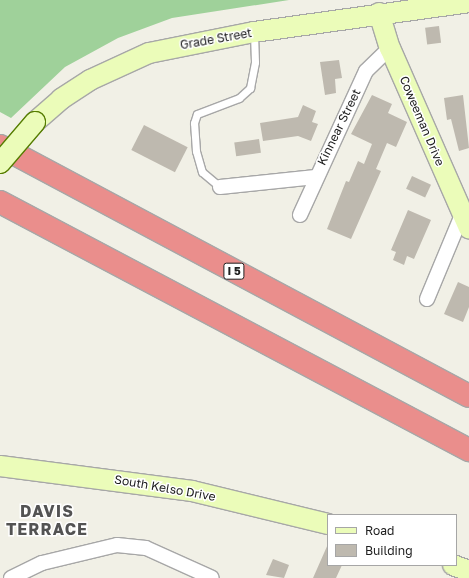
<!DOCTYPE html>
<style>
body{margin:0}
#map{position:relative;width:469px;height:578px;overflow:hidden;background:#f1f0e6;font-family:"Golos Text",sans-serif}
div>[style]{position:absolute}
.forest>*{inset:0;background:#9fd19a}
.building>*{inset:0;background:#beb9af;transform-origin:0 0}
.roads{filter:drop-shadow(1px 0 #a7a7a7) drop-shadow(-1px 0 #a7a7a7) drop-shadow(0 1px #a7a7a7) drop-shadow(0 -1px #a7a7a7)}
.lane>*{height:7px;margin:-3.5px;padding:0 3.5px;transform-origin:3.5px;border-radius:3.5px;background:#fff}
.street>*{height:14px;margin:-7px;padding:0 7px;transform-origin:7px;border-radius:7px;background:#fff}
.secondary>*{height:20px;margin:-10px;padding:0 10px;transform-origin:10px;border-radius:10px;background:#ebfcb9}
.highway>*{height:22px;margin:-11px;padding:0 11px;transform-origin:11px;border-radius:11px;background:#ea8e8c}
.bridges{filter:drop-shadow(1px 0 #567d01) drop-shadow(-1px 0 #567d01) drop-shadow(0 1px #567d01) drop-shadow(0 -1px #567d01)}
.secondary-bridge>*{height:20px;margin:-10px;padding:0 10px;transform-origin:10px;border-radius:10px;background:#ebfcb9}
span{translate:-50% -50%;white-space:nowrap;text-align:center;line-height:1.15;-webkit-text-stroke:3px #fff;paint-order:stroke}
.shield-label span{padding:1px 3px;background:#fff;border:1px solid;border-radius:3px;-webkit-text-stroke-width:0}
.shield-label{font-size:11px;color:#202020;font-weight:700}
.street-label{font-size:12px;color:#202020}
.district-label{font-size:16px;color:#535353;font-weight:700;letter-spacing:1px}
.legend{position:absolute;left:327px;top:514px;width:130px;height:52px;box-sizing:border-box;background:#fff;border:1px solid #a6a6a6;margin:0;padding:5px 7px;list-style:none;font-size:12px;color:#202020}
.legend li{display:flex;align-items:center;gap:8px;height:20px}
.legend b{width:20px;border:1px solid #a6a6a6}
</style>
<div id="map">
<div class="forest">
<div style="clip-path:polygon(0 0,289px 0,172px 18px,118px 38px,65px 67px,11px 118px,0 112px)"></div>
</div>
<div class="building">
<div style="left:439px;top:26px;width:17px;height:14px;rotate:83deg"></div>
<div style="clip-path:polygon(339px 60px,342px 78px,335px 79px,336px 93px,325px 95px,320px 62px)"></div>
<div style="clip-path:polygon(372px 95px,392px 104px,388px 113px,407px 122px,396px 147px,387px 143px,376px 169px,381px 171px,351px 239px,327px 229px,346px 181px,349px 182px,358px 161px,364px 164px,372px 144px,351px 134px)"></div>
<div style="clip-path:polygon(463px 95px,469px 148px,459px 151px,451px 119px,447px 120px,444px 98px)"></div>
<div style="clip-path:polygon(303px 105px,316px 111px,312px 122px,318px 124px,311px 141px,298px 136px,263px 141px,260px 123px,298px 117px)"></div>
<div style="left:144px;top:125px;width:49px;height:28px;rotate:27deg"></div>
<div style="left:259px;top:139px;width:14px;height:25px;rotate:82deg"></div>
<div style="left:412px;top:176px;width:21px;height:14px;rotate:25deg"></div>
<div style="clip-path:polygon(408px 210px,431px 220px,414px 259px,407px 256px,404px 265px,393px 260px,396px 252px,391px 250px)"></div>
<div style="clip-path:polygon(458px 282px,469px 287px,469px 307px,463px 322px,444px 314px)"></div>
<div style="clip-path:polygon(328px 544px,328px 565px,342px 565px,336px 578px,313px 578px)"></div>
<div style="clip-path:polygon(273px 559px,289px 565px,284px 578px,266px 575px)"></div>
</div>
<div class="roads">
<div class="lane">
<div style="left:220px;top:187px;width:23px;rotate:-140deg"></div>
<div style="left:202px;top:172px;width:22px;rotate:-106deg"></div>
<div style="left:196px;top:151px;width:28px;rotate:-94deg"></div>
<div style="left:194px;top:123px;width:9px;rotate:-72deg"></div>
<div style="left:197px;top:114px;width:45px;rotate:-20.9deg"></div>
<div style="left:239px;top:98px;width:15px;rotate:-42deg"></div>
<div style="left:250px;top:88px;width:26px;rotate:-79deg"></div>
<div style="left:255px;top:62px;width:29px;rotate:-92deg"></div>
</div>
<div class="street">
<div style="left:220px;top:187px;width:96px;rotate:-6deg"></div>
<div style="left:300px;top:215px;width:158px;rotate:-65.4deg"></div>
<div style="left:366px;top:71px;width:33px;rotate:-44deg"></div>
<div style="left:427px;top:299px;width:91px;rotate:-67.4deg"></div>
<div style="left:11px;top:578px;width:34px;rotate:-26deg"></div>
<div style="left:42px;top:563px;width:77px;rotate:-13.5deg"></div>
<div style="left:117px;top:545px;width:29px;rotate:6deg"></div>
<div style="left:146px;top:548px;width:72px;rotate:24.4deg"></div>
</div>
<div class="secondary">
<div style="left:379px;top:13px;width:37px;rotate:73deg"></div>
<div style="left:390px;top:48px;width:197px;rotate:66.3deg"></div>
<div style="left:35px;top:122px;width:35px;rotate:-41deg"></div>
<div style="left:61px;top:99px;width:35px;rotate:-33deg"></div>
<div style="left:90px;top:80px;width:65px;rotate:-24.6deg"></div>
<div style="left:149px;top:53px;width:107px;rotate:-11.3deg"></div>
<div style="left:254px;top:32px;width:217px;rotate:-7.9deg"></div>
<div style="left:0;top:466px;width:194px;rotate:7.4deg"></div>
<div style="left:192px;top:491px;width:140px;rotate:13.6deg"></div>
<div style="left:453px;top:565px;width:17px;rotate:21deg"></div>
</div>
<div class="highway">
<div style="left:0;top:146px;width:531px;rotate:28.06deg"></div>
<div style="left:0;top:202px;width:531px;rotate:27.87deg"></div>
</div>
</div>
<div class="bridges">
<div class="secondary-bridge">
<div style="left:0;top:163px;width:54px;rotate:-49.5deg"></div>
</div>
</div>
<div class="shield-label">
<span style="left:234px;top:271px">I 5</span>
</div>
<div class="street-label">
<span style="left:216px;top:39px;rotate:-10deg">Grade Street</span>
<span style="left:422px;top:121px;rotate:67deg">Coweeman Drive</span>
<span style="left:339px;top:127px;rotate:-64deg">Kinnear Street</span>
<span style="left:165px;top:488px;rotate:10deg">South Kelso Drive</span>
</div>
<div class="district-label">
<span style="left:47px;top:520px">DAVIS<br>TERRACE</span>
</div>
<ul class="legend">
<li><b style="height:5px;background:#ebfcb9"></b>Road</li>
<li><b style="height:11px;background:#beb9af"></b>Building</li>
</ul>
</div>
